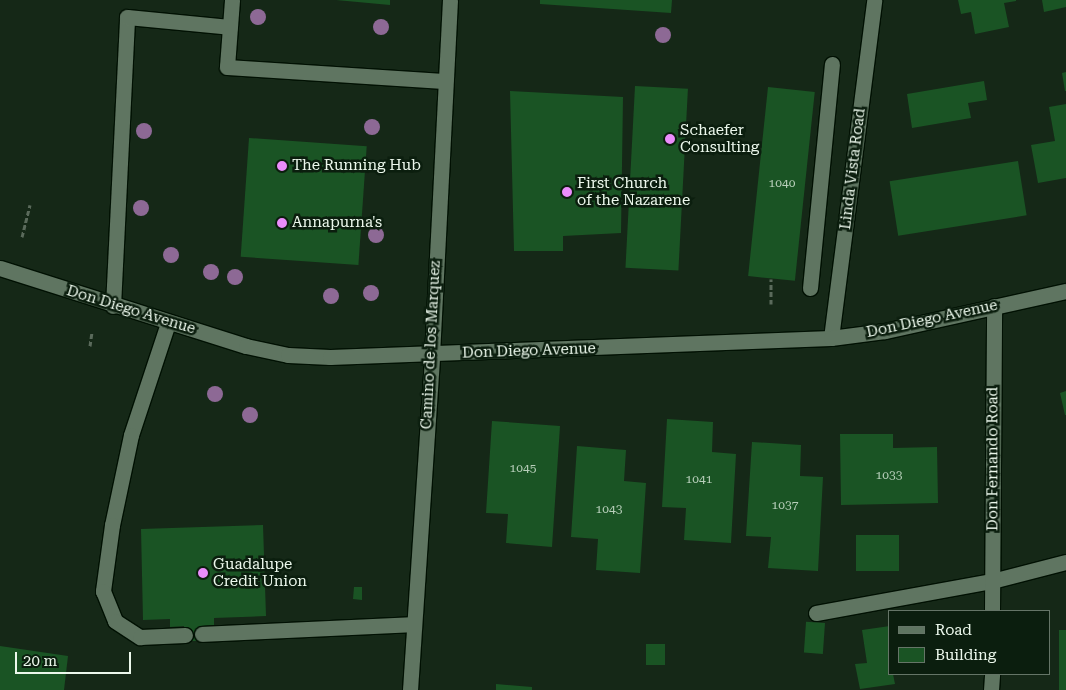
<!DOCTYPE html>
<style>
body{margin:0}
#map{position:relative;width:1066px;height:690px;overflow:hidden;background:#152817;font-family:"Roboto Serif",serif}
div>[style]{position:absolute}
.building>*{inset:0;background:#1a5424;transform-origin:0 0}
.path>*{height:3px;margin-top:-1.5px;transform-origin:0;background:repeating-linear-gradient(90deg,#5a6a5b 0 5px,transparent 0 7.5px)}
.roads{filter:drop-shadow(1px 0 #011103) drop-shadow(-1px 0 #011103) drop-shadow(0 1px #011103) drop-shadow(0 -1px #011103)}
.service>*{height:15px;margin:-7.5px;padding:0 7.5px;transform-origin:7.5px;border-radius:7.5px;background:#5f7561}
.minor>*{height:15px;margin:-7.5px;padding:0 7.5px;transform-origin:7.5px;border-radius:7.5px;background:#5f7561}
.tertiary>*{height:15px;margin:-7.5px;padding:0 7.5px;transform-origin:7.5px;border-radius:7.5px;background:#5f7561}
.trees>*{width:16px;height:16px;margin:-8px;border-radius:50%;background:#8d6995}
.dots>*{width:14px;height:14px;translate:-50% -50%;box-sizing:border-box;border:2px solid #0b1e0e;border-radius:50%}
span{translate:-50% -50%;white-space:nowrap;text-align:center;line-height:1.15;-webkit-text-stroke:5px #0b1e0e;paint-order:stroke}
.number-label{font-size:12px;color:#b8cfba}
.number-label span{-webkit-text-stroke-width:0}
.poi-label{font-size:15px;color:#ecf8ec}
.left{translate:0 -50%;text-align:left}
.street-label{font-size:15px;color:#ecf8ec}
.legend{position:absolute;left:888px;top:610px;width:162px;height:65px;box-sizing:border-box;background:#0b1e0e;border:1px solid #657567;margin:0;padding:6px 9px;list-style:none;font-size:15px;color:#ecf8ec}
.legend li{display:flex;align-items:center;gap:10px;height:25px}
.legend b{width:25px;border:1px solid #657567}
.scale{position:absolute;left:15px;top:652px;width:116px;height:22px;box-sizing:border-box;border:2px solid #ecf8ec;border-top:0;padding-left:6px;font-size:15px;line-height:18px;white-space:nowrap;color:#ecf8ec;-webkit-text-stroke:4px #0b1e0e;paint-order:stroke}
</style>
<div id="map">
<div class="building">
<div style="clip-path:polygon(336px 0,390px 0,390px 5px)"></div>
<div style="clip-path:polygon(540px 0,672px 0,671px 13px,540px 4px)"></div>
<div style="clip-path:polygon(958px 0,1016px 0,1016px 1px,1004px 3px,1009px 27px,975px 34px,971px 12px,961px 14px)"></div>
<div style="clip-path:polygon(1042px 0,1066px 0,1066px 7px,1044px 12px)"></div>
<div style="clip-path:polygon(1066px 72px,1066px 91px,1065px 91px,1062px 73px)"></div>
<div style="clip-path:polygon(984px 81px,987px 100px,968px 103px,971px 118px,912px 128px,907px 94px)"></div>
<div style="left:635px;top:86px;width:53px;height:182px;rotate:3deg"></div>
<div style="left:768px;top:87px;width:47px;height:190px;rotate:6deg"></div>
<div style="clip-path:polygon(510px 91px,623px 97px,621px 233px,563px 236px,563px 251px,514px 251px)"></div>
<div style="clip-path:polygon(1066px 104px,1066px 178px,1038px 183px,1031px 145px,1055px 141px,1049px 107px)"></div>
<div style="left:249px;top:138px;width:118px;height:119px;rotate:4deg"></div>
<div style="left:1018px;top:161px;width:55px;height:130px;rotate:81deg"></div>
<div style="clip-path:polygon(1066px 391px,1066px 415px,1065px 415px,1060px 393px)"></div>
<div style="clip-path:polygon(667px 419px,713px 422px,712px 452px,736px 454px,731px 543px,684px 540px,686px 508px,662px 507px)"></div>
<div style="clip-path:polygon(492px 421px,560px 426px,552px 547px,506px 543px,508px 514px,486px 513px)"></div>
<div style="clip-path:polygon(840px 434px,893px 434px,893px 448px,937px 447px,938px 503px,841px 505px)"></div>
<div style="clip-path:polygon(752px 442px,801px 445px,800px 476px,823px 477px,818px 571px,768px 568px,771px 537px,746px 536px)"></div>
<div style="clip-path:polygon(577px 446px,626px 450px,624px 481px,646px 483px,640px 573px,596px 570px,598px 539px,571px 537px)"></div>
<div style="clip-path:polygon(263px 525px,266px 616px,214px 618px,214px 626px,202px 641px,185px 641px,184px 626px,170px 627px,170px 619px,143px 620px,141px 529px)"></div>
<div style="left:856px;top:535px;width:43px;height:36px"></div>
<div style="clip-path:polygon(354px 587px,362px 587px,362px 600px,353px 599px)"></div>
<div style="left:825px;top:623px;width:31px;height:19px;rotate:94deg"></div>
<div style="clip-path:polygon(890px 626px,890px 674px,893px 674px,895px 684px,860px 689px,855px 664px,867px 663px,862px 630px)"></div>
<div style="left:1059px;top:630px;width:7px;height:60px"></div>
<div style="left:646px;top:644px;width:19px;height:21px"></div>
<div style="clip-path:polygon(0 646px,68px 656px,64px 690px,0 690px)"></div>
<div style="clip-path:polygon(496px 684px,532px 687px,532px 690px,496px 690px)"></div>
</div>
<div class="path">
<div style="left:22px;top:237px;width:33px;rotate:-76deg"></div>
<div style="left:771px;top:304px;width:25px;rotate:-90deg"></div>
<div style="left:90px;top:346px;width:14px;rotate:-82deg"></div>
</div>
<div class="roads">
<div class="service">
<div style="left:232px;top:0;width:67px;rotate:94.3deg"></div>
<div style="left:227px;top:67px;width:217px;rotate:3.7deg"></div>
<div style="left:810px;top:288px;width:225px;rotate:-84.4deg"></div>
<div style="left:113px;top:306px;width:289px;rotate:-87.2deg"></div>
<div style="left:127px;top:17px;width:103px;rotate:5.5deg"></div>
<div style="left:168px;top:323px;width:118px;rotate:108.3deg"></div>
<div style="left:131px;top:435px;width:92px;rotate:101.9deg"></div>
<div style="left:112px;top:525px;width:67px;rotate:97.8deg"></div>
<div style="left:103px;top:591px;width:32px;rotate:68deg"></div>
<div style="left:115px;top:621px;width:30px;rotate:33deg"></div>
<div style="left:140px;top:637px;width:45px;rotate:-2.5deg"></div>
<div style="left:816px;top:613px;width:179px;rotate:-10.3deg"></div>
<div style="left:992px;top:581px;width:76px;rotate:-14.4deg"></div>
<div style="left:202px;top:634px;width:212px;rotate:-2.7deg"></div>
</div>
<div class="minor">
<div style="left:831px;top:338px;width:341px;rotate:-82.7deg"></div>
<div style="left:992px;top:611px;width:305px;rotate:-89.6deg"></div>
<div style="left:410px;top:690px;width:336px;rotate:-86.2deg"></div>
<div style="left:432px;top:355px;width:355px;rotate:-87.1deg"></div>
<div style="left:991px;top:690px;width:16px;rotate:-86deg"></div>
</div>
<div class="tertiary">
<div style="left:0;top:268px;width:258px;rotate:17.6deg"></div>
<div style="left:246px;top:346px;width:43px;rotate:12.1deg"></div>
<div style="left:288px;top:355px;width:42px;rotate:2.7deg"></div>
<div style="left:330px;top:357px;width:501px;rotate:-2.17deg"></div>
<div style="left:831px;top:338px;width:54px;rotate:-7.4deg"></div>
<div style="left:885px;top:331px;width:185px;rotate:-12.5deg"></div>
</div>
</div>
<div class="trees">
<div style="left:258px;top:17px"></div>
<div style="left:381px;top:27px"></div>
<div style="left:663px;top:35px"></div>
<div style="left:372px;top:127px"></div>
<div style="left:144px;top:131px"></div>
<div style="left:141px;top:208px"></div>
<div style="left:376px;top:235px"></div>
<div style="left:171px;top:255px"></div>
<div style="left:211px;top:272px"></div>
<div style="left:235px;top:277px"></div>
<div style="left:371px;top:293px"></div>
<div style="left:331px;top:296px"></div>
<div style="left:215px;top:394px"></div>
<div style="left:250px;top:415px"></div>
</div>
<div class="dots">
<div style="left:670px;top:139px;background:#eb8dfb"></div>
<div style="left:282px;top:166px;background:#eb8dfb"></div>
<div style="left:567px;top:192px;background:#eb8dfb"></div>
<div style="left:282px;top:223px;background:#eb8dfb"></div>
<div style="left:203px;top:573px;background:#eb8dfb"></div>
</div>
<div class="number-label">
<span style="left:782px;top:184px">1040</span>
<span style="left:523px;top:469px">1045</span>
<span style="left:889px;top:476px">1033</span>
<span style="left:699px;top:480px">1041</span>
<span style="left:785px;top:506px">1037</span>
<span style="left:609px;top:510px">1043</span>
</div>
<div class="poi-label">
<span class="left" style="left:680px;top:139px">Schaefer<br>Consulting</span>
<span class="left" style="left:292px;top:166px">The Running Hub</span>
<span class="left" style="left:577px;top:192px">First Church<br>of the Nazarene</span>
<span class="left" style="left:292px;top:223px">Annapurna's</span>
<span class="left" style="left:213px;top:573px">Guadalupe<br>Credit Union</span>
</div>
<div class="street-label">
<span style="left:853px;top:169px;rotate:-83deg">Linda Vista Road</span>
<span style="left:131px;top:310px;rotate:17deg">Don Diego Avenue</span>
<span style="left:932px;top:319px;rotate:-12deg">Don Diego Avenue</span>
<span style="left:431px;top:345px;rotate:-87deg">Camino de los Marquez</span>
<span style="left:529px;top:351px;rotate:-2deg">Don Diego Avenue</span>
<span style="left:993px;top:459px;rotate:-90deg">Don Fernando Road</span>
</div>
<ul class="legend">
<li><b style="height:6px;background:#5f7561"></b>Road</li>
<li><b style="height:14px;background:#1a5424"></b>Building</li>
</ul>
<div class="scale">20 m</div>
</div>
